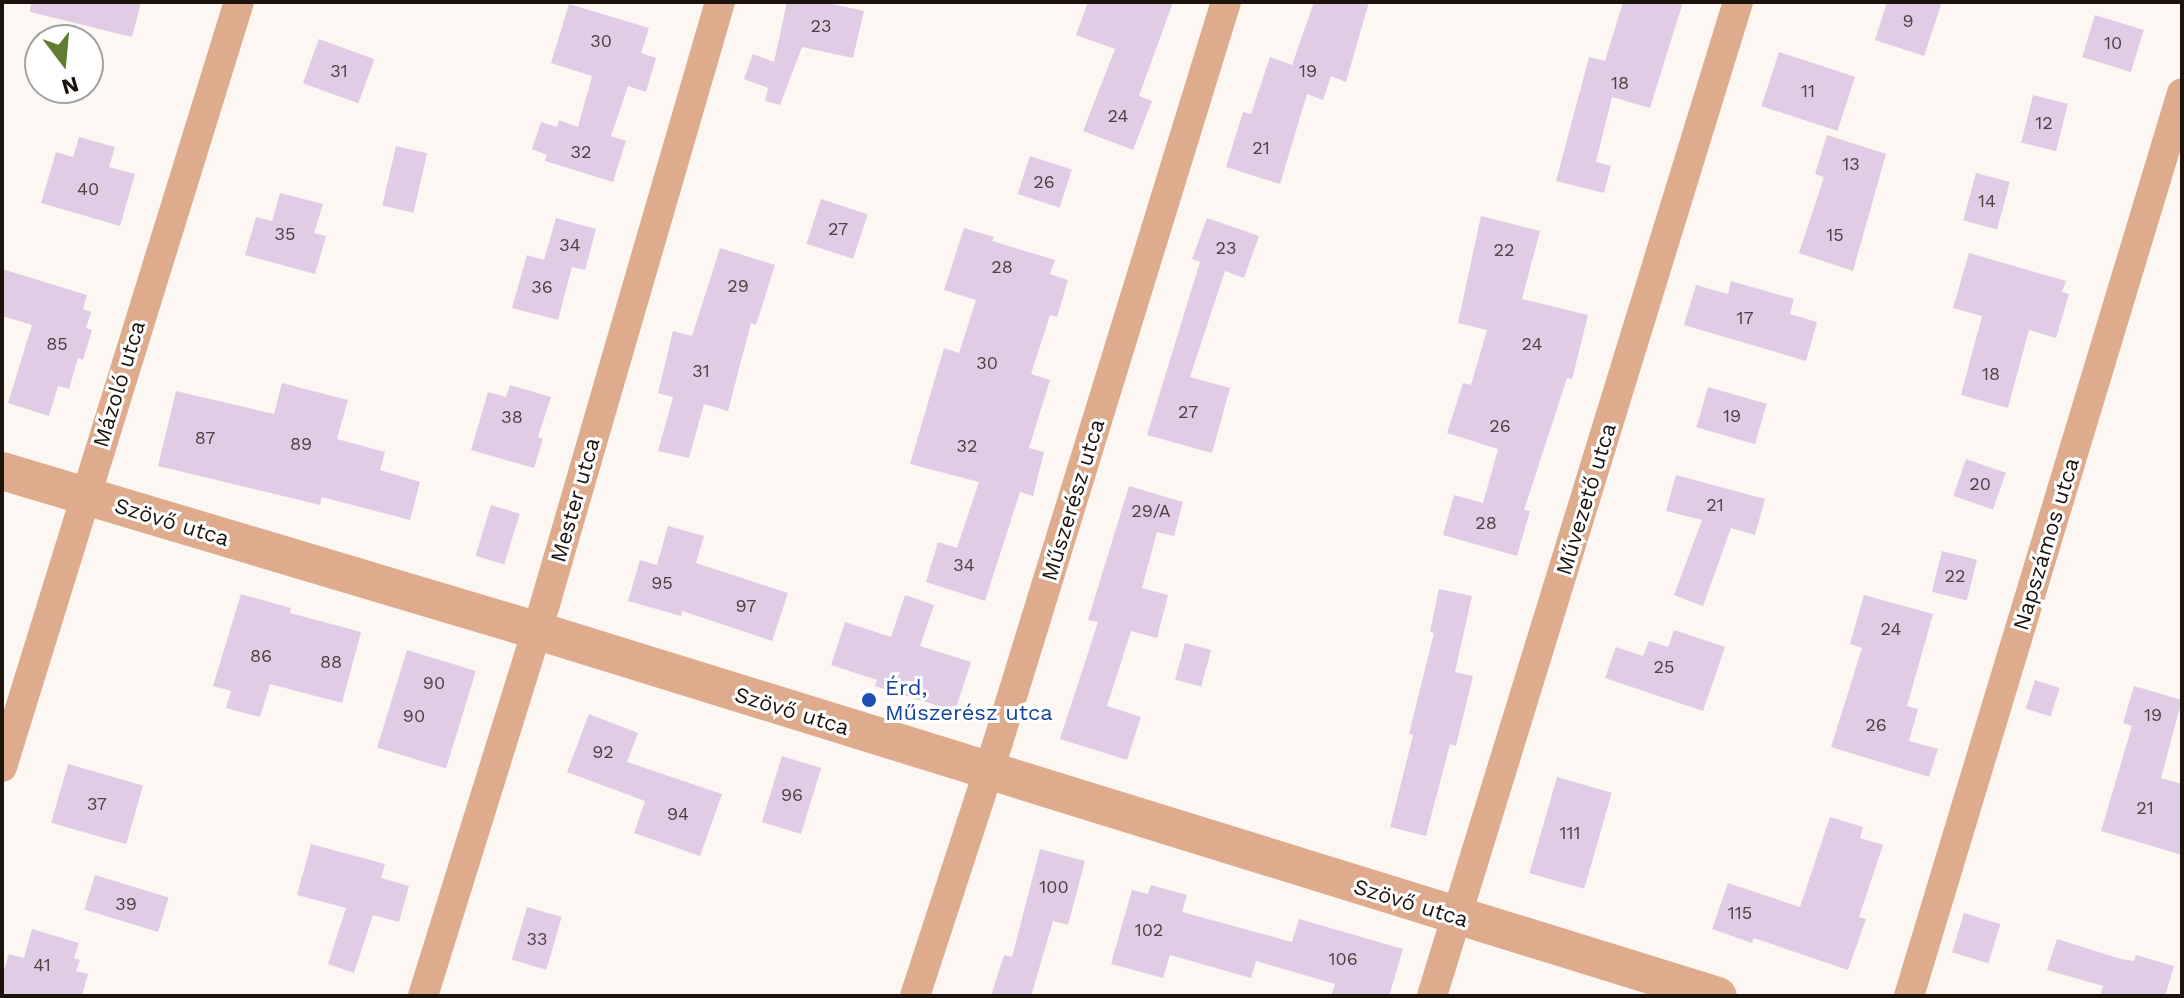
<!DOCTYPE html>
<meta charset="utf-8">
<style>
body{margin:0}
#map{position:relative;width:2184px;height:998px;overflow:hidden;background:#fcf7f3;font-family:"Work Sans",sans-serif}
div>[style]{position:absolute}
.building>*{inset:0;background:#e0cde5;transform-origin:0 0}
.minor>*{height:30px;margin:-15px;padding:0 15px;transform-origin:15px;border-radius:15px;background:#deac8d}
.tertiary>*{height:38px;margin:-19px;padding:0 19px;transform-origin:19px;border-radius:19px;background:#deac8d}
.dots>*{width:22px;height:22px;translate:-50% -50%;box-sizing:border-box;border:4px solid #fff;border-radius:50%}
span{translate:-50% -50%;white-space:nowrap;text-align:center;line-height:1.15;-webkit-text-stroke:6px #fff;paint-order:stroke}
.number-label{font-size:18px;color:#4c4242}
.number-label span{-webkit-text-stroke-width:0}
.street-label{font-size:22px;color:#1b130c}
.transit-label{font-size:22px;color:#164399}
.left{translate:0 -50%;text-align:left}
.frame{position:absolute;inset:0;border:4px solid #1b130c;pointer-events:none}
.north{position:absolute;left:24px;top:24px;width:80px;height:80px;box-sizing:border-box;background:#fff;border:2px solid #a4a19e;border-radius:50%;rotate:164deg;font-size:22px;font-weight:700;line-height:32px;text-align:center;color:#1b130c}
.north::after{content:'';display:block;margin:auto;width:28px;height:36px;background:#617d31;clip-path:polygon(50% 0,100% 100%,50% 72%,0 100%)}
</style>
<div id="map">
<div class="building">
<div style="clip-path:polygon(31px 2px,141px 2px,132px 37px,30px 12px)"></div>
<div style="clip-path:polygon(787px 2px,824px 2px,864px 11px,853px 58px,802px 47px,780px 105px,765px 101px,768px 88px,744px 79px,753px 54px,774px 62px)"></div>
<div style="clip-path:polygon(1088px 2px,1173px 2px,1139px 96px,1152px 101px,1133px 150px,1083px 131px,1115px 49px,1076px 35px)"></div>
<div style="clip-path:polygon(1314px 2px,1369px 2px,1346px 82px,1331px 76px,1323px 100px,1307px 94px,1280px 184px,1226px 167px,1243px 112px,1251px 114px,1270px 57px,1292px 65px)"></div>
<div style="clip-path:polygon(1623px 2px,1683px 2px,1650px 108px,1612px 97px,1596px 162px,1611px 166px,1604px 193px,1556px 181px,1589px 57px,1605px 61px)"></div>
<div style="clip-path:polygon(1887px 2px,1942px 2px,1924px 56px,1875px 40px)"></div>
<div style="clip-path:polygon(569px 4px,649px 28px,641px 53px,656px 58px,646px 92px,628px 86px,611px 136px,626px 141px,613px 182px,545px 161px,547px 155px,532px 149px,541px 122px,557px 127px,559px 120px,578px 127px,592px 76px,551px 63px)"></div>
<div style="left:2095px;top:15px;width:51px;height:44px;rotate:17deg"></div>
<div style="left:319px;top:39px;width:59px;height:47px;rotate:20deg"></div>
<div style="left:1779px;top:52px;width:80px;height:57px;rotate:18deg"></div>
<div style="left:2033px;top:95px;width:36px;height:49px;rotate:14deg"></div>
<div style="clip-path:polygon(1827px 135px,1886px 154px,1853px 271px,1799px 253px,1824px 177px,1815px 174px)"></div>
<div style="clip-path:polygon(79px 137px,115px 147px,109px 167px,135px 174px,120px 226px,41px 203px,56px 152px,73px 157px)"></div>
<div style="left:396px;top:146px;width:32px;height:61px;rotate:13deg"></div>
<div style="left:1030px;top:156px;width:44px;height:40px;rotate:18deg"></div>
<div style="left:1976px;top:173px;width:35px;height:49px;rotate:15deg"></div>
<div style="clip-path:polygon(280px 193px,323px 204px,314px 233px,326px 236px,315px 274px,245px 255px,256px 217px,272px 221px)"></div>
<div style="left:821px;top:199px;width:49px;height:47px;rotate:18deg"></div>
<div style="clip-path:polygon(1481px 216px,1540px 231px,1522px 299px,1588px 315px,1572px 379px,1567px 378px,1524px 510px,1530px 511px,1517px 556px,1443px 535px,1454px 495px,1483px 503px,1498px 449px,1447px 433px,1463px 383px,1471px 385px,1487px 330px,1458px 323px)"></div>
<div style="clip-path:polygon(556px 218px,596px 229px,585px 270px,572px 267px,558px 320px,512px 308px,527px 255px,544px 260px)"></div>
<div style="clip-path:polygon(1207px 218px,1259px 236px,1244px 278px,1225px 271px,1190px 377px,1230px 388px,1212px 453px,1147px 435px,1200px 262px,1192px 259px)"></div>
<div style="clip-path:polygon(964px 228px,994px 237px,992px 241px,1055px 260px,1050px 274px,1068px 280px,1057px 317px,1050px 315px,1031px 374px,1050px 380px,1029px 448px,1044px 452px,1033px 496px,1020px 492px,985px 601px,926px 582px,938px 542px,957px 548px,979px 482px,910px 464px,944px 348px,959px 353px,976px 300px,944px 290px)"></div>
<div style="clip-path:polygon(720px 248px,775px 265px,756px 325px,751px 323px,728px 411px,704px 404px,689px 458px,658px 451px,673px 397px,658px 393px,673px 331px,692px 336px)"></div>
<div style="clip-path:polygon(1969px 253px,2066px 281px,2062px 292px,2069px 294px,2056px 338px,2029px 330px,2008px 408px,1961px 395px,1982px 316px,1953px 308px)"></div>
<div style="clip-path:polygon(2px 269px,87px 295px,83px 309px,91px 312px,86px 328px,92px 330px,83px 360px,78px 358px,69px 389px,58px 386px,49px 416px,8px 403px,32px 325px,2px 316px)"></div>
<div style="clip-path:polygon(1731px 281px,1794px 299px,1790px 314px,1817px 322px,1806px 361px,1684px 325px,1696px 285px,1728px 294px)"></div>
<div style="clip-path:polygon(282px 383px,348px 400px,337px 439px,385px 452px,380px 470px,420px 482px,410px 520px,322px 497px,320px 505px,158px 466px,176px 391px,274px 414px)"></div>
<div style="clip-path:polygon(510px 385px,551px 397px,538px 437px,543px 439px,534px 468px,471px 450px,488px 392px,506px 397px)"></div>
<div style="left:1708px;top:387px;width:61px;height:42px;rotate:16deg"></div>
<div style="left:1966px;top:459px;width:42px;height:39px;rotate:19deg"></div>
<div style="clip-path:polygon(1676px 475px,1765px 499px,1755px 535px,1731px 528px,1703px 606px,1674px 595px,1702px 520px,1666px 511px)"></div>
<div style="clip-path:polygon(1129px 486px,1183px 502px,1174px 536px,1157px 532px,1142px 588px,1168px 595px,1157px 638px,1131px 631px,1107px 706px,1141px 717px,1127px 760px,1060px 739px,1098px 622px,1088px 620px)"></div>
<div style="left:491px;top:505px;width:30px;height:53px;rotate:17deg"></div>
<div style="clip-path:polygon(668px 526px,704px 536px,696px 563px,788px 593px,772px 641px,682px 611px,681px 616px,628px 601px,640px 560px,657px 565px)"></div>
<div style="left:1942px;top:551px;width:36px;height:42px;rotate:14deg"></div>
<div style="clip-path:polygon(1439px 589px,1472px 596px,1455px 672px,1473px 676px,1456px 746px,1450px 744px,1426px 836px,1390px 827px,1413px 735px,1409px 734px,1434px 633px,1430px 632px)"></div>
<div style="clip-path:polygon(241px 594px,291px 608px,290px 613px,361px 632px,342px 703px,270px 684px,260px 717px,226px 708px,231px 691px,213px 686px)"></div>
<div style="clip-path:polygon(905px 595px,934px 605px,920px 646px,971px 662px,955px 711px,875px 686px,877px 680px,831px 665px,845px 622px,891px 637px)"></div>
<div style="clip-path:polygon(1864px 595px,1933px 614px,1907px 706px,1918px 709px,1909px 741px,1938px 749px,1929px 777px,1831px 747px,1862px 648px,1850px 644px)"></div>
<div style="clip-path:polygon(1674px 630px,1725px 647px,1703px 711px,1605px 678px,1616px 647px,1643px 656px,1649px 641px,1668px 647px)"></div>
<div style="left:1185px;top:643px;width:27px;height:38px;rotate:15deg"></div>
<div style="left:407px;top:650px;width:72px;height:102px;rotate:17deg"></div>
<div style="left:2035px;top:680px;width:26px;height:30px;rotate:18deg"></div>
<div style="clip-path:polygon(2134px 686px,2182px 700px,2161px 778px,2182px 784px,2182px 855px,2101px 831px,2132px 726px,2123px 723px)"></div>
<div style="clip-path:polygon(589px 714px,638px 733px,627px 762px,722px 794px,700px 856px,634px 833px,645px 801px,567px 772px)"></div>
<div style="left:782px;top:756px;width:41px;height:69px;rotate:17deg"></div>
<div style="left:68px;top:764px;width:78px;height:61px;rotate:16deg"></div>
<div style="left:1557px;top:777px;width:57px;height:100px;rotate:16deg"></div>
<div style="clip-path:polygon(1830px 817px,1863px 827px,1860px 838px,1883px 845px,1859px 917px,1866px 919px,1848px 970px,1754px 938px,1752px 943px,1712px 929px,1728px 883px,1800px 907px)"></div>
<div style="clip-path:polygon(311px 844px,385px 864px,381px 878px,409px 886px,399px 922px,373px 915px,354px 973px,328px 964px,346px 908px,297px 895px)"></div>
<div style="clip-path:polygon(1040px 849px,1085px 861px,1068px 925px,1053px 921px,1031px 996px,991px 996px,1004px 955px,1012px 957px)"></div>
<div style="left:95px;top:875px;width:77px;height:36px;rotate:17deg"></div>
<div style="clip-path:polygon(1151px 885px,1187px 895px,1182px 912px,1292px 942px,1299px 919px,1403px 949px,1389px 996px,1331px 996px,1335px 984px,1256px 961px,1251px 978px,1170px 955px,1163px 978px,1111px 964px,1132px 890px,1148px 894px)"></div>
<div style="left:527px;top:907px;width:36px;height:55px;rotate:16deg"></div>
<div style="left:1964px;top:913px;width:38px;height:41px;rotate:17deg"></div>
<div style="clip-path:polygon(32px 929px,79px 943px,74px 958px,80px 960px,76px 971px,88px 974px,82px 996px,2px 996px,2px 976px,9px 954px,24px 958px)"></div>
<div style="clip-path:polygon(2057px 939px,2121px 959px,2134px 961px,2136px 955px,2174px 966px,2165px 996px,2100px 996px,2103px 986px,2047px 970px)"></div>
</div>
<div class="minor">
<div style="left:2px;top:767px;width:801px;rotate:-72.79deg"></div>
<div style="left:423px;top:996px;width:411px;rotate:-72.7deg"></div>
<div style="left:545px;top:604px;width:627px;rotate:-73.79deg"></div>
<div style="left:915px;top:996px;width:267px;rotate:-71.9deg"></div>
<div style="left:998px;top:742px;width:774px;rotate:-72.88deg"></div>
<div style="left:1432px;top:996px;width:1040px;rotate:-72.89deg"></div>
<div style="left:1909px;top:996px;width:943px;rotate:-73.18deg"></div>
</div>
<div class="tertiary">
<div style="left:2px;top:471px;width:556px;rotate:16.61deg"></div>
<div style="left:535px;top:630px;width:1238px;rotate:17.19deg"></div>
</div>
<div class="dots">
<div style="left:869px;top:700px;background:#1a4fb4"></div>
</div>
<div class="number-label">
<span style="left:1908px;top:21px">9</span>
<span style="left:821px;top:26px">23</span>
<span style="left:601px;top:41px">30</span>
<span style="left:2113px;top:43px">10</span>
<span style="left:339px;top:71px">31</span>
<span style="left:1308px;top:71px">19</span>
<span style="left:1620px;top:83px">18</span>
<span style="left:1808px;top:91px">11</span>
<span style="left:1118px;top:116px">24</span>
<span style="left:2044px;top:123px">12</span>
<span style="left:1261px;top:148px">21</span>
<span style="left:581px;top:152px">32</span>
<span style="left:1851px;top:164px">13</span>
<span style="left:1044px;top:182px">26</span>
<span style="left:88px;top:189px">40</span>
<span style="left:1987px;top:201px">14</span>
<span style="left:838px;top:229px">27</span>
<span style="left:285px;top:234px">35</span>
<span style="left:1835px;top:235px">15</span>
<span style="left:570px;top:245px">34</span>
<span style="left:1226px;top:248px">23</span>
<span style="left:1504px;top:250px">22</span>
<span style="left:1002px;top:267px">28</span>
<span style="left:738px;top:286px">29</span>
<span style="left:542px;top:287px">36</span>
<span style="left:1745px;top:318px">17</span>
<span style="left:57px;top:344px">85</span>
<span style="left:1532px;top:344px">24</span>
<span style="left:987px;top:363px">30</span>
<span style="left:701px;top:371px">31</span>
<span style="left:1991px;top:374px">18</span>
<span style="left:1188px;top:412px">27</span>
<span style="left:1732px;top:416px">19</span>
<span style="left:512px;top:417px">38</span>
<span style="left:1500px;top:426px">26</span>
<span style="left:205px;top:438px">87</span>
<span style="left:301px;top:444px">89</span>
<span style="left:967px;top:446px">32</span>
<span style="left:1980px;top:484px">20</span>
<span style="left:1715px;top:505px">21</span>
<span style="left:1151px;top:511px">29/A</span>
<span style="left:1486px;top:523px">28</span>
<span style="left:964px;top:565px">34</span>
<span style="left:1955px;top:576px">22</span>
<span style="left:662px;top:583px">95</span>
<span style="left:746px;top:606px">97</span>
<span style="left:1891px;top:629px">24</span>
<span style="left:261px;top:656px">86</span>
<span style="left:331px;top:662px">88</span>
<span style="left:1664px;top:667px">25</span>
<span style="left:434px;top:683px">90</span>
<span style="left:2153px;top:715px">19</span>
<span style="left:414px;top:716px">90</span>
<span style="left:1876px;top:725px">26</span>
<span style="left:603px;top:752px">92</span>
<span style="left:792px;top:795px">96</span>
<span style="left:97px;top:804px">37</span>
<span style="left:2145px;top:808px">21</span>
<span style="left:678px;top:814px">94</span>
<span style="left:1570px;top:833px">111</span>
<span style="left:1054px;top:887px">100</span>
<span style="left:126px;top:904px">39</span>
<span style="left:1740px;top:913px">115</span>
<span style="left:1149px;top:930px">102</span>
<span style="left:537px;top:939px">33</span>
<span style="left:1343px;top:959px">106</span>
<span style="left:42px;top:965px">41</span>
</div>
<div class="street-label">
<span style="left:119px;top:384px;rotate:-73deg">Mázoló utca</span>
<span style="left:1586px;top:499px;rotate:-73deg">Művezető utca</span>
<span style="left:575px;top:500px;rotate:-74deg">Mester utca</span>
<span style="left:1073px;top:500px;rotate:-73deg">Műszerész utca</span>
<span style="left:172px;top:522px;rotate:17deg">Szövő utca</span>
<span style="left:2046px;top:544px;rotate:-73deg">Napszámos utca</span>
<span style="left:792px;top:711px;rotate:17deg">Szövő utca</span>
<span style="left:1411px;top:903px;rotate:17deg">Szövő utca</span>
</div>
<div class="transit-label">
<span class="left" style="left:885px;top:700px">Érd,<br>Műszerész utca</span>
</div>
<div class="frame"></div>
<div class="north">N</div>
</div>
